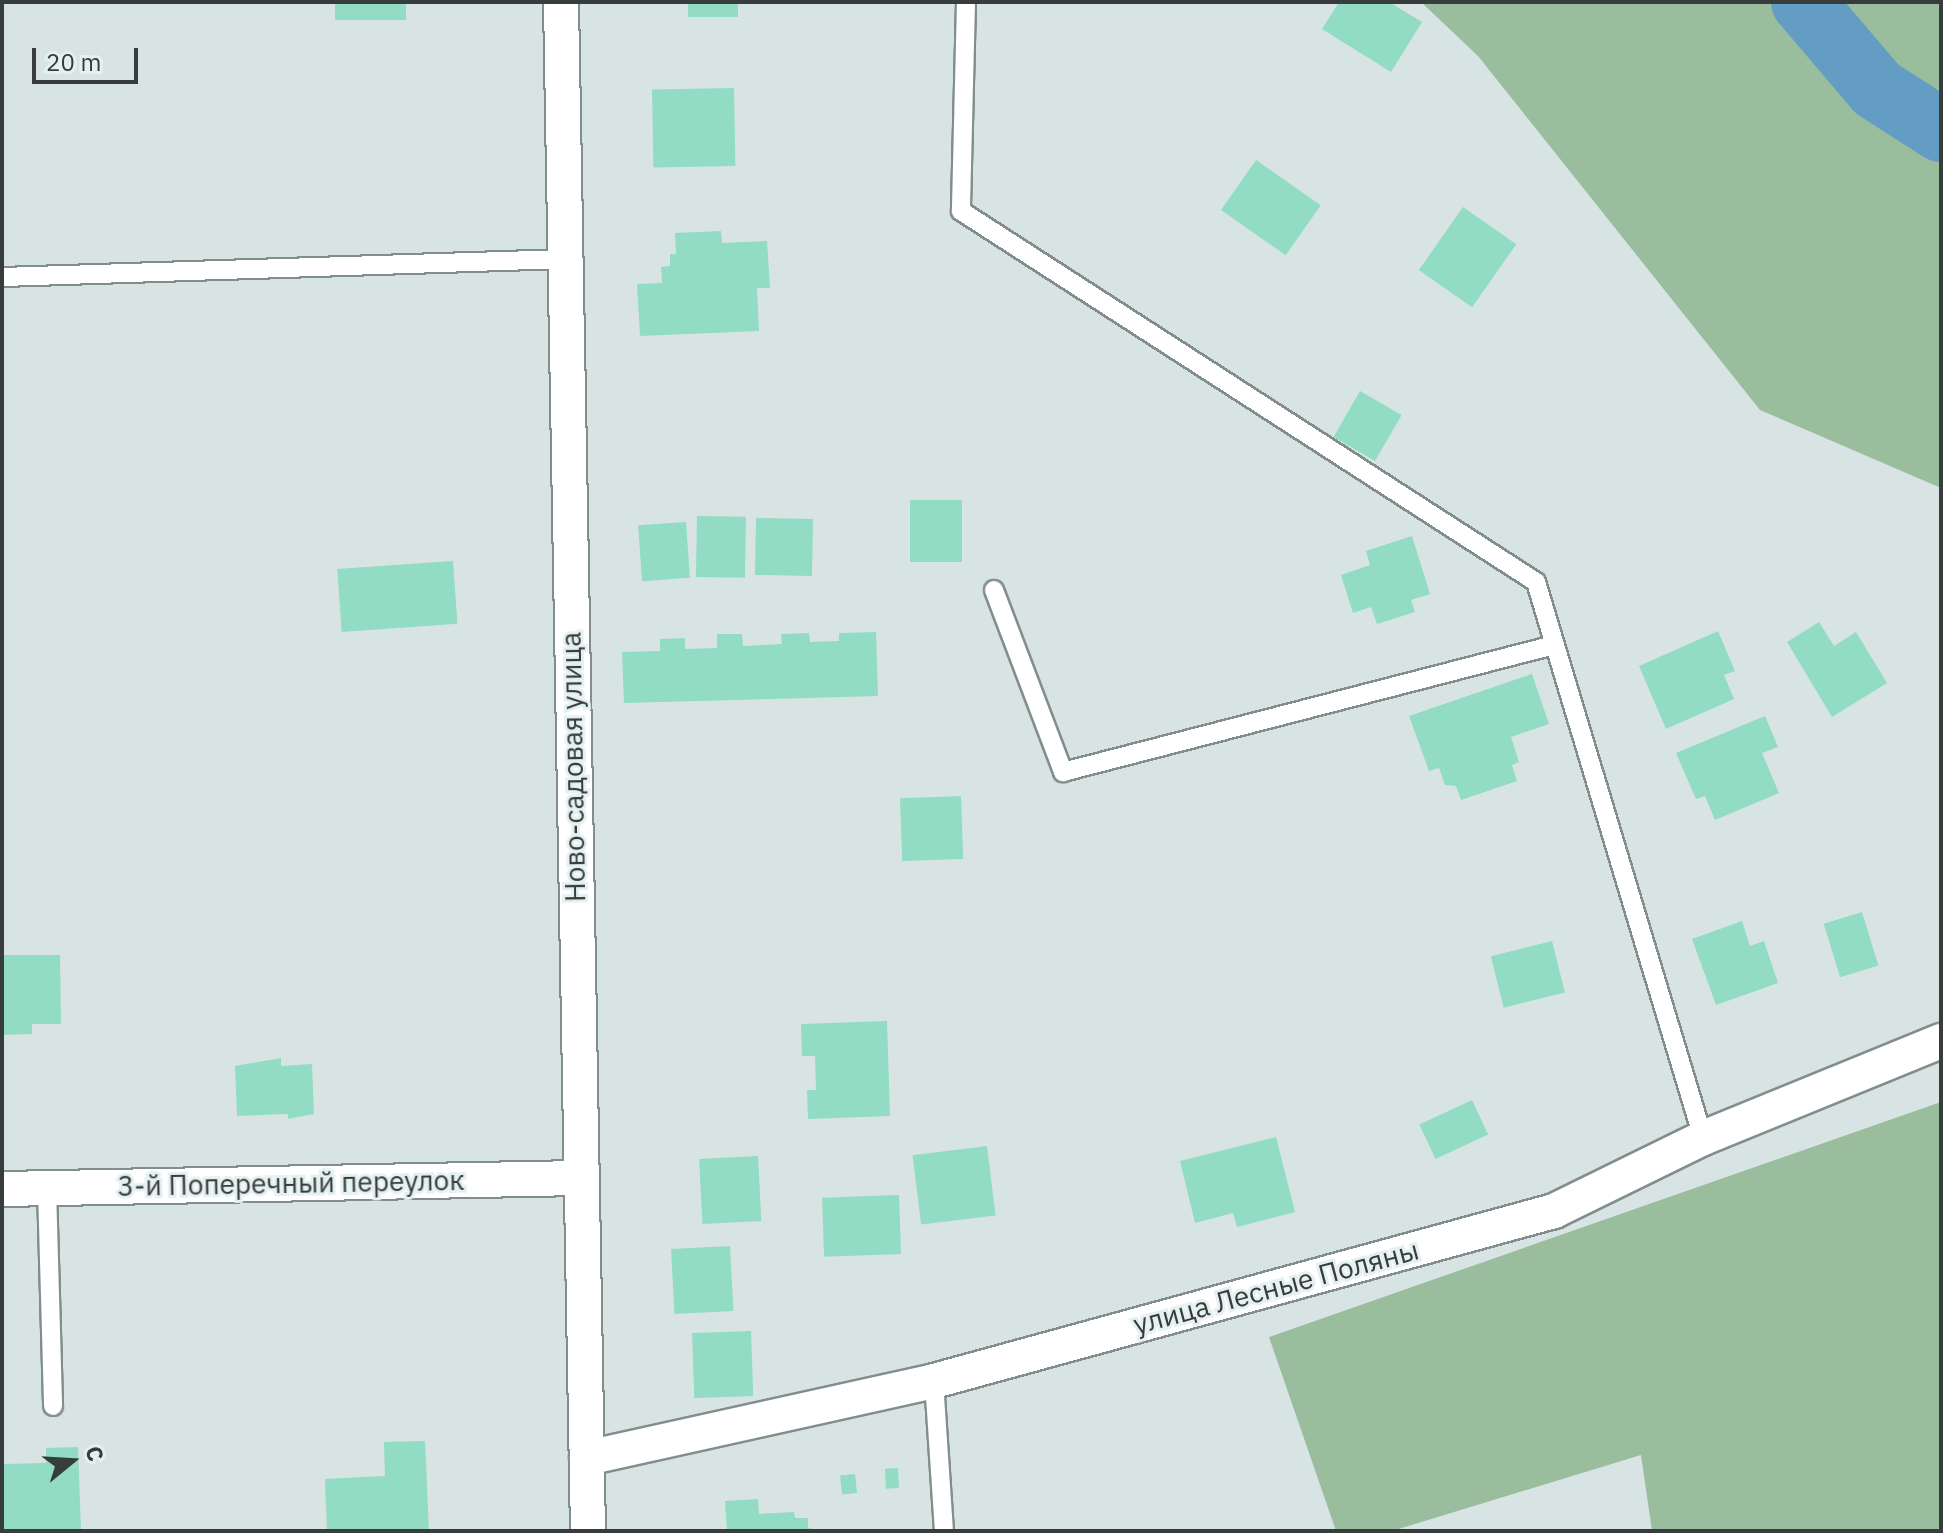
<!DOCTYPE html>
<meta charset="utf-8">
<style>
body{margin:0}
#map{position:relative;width:1943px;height:1533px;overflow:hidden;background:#d8e4e4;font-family:"IBM Plex Sans",sans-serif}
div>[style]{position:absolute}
.green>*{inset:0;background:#99bd9d}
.river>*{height:64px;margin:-32px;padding:0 32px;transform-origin:32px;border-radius:32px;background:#649dc3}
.building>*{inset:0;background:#91dcc2;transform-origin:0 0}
.roads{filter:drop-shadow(2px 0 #828e8d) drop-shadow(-2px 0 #828e8d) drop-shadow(0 2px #828e8d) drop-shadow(0 -2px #828e8d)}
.service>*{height:18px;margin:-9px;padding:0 9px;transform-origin:9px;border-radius:9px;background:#fff}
.minor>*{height:34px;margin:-17px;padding:0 17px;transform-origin:17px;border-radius:17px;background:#fff}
span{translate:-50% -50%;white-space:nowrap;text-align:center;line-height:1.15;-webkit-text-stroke:6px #e5f1f1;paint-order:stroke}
.street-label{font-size:28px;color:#373c3c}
.frame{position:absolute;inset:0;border:4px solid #373c3c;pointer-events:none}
.north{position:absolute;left:32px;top:1421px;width:80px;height:80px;-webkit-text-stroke:6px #e5f1f1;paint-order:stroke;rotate:72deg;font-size:22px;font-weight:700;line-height:32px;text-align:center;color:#373c3c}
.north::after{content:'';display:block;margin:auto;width:28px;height:36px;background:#373c3c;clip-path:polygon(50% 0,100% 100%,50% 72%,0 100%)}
.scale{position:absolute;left:32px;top:48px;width:106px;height:36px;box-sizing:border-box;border:4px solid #373c3c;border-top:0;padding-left:10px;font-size:24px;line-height:28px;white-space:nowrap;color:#373c3c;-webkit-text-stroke:6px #e5f1f1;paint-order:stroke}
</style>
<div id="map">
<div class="green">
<div style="clip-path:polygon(1421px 2px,1941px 2px,1941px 488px,1760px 410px,1478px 56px)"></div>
<div style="clip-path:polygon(1941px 1102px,1941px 1531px,1652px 1531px,1641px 1455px,1392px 1531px,1336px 1531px,1269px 1337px)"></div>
</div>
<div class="river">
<div style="left:1803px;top:2px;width:114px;rotate:49.6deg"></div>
<div style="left:1877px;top:89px;width:76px;rotate:32.6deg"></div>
</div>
<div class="building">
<div style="left:335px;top:2px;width:71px;height:18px"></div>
<div style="left:688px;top:2px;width:50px;height:15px"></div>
<div style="clip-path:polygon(1339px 2px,1389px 2px,1422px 22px,1391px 72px,1322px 29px)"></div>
<div style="left:734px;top:88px;width:78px;height:82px;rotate:89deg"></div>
<div style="left:1256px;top:160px;width:79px;height:61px;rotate:35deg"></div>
<div style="left:1463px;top:207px;width:65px;height:77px;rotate:35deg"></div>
<div style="clip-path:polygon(721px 231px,722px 243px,767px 241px,770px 288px,757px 288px,759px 331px,640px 336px,637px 284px,662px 283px,661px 267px,670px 266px,670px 254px,676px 254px,675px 233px)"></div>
<div style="left:1360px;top:391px;width:48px;height:53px;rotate:30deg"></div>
<div style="left:910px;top:500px;width:52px;height:62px"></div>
<div style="left:697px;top:516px;width:49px;height:61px;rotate:1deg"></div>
<div style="left:756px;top:518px;width:57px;height:57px;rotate:1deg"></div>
<div style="left:686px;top:522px;width:56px;height:48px;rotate:86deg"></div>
<div style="clip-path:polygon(1412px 536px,1430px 594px,1411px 600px,1415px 612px,1377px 624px,1371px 607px,1353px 613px,1341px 575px,1370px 565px,1366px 551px)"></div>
<div style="left:453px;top:561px;width:63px;height:116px;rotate:86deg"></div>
<div style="clip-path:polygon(1819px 622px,1834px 646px,1856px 632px,1887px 683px,1832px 717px,1787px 642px)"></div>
<div style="clip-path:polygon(1718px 631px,1735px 671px,1724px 675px,1734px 699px,1666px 729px,1639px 666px)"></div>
<div style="clip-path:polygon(876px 632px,878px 696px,624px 703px,622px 652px,660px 651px,660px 639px,685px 638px,685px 649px,717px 648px,717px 634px,742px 634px,743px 646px,782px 644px,781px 634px,809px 633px,810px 642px,839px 641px,839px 633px)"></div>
<div style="clip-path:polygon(1532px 674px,1549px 724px,1511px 737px,1519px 762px,1512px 765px,1517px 781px,1461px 800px,1456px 786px,1445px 785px,1439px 768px,1429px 771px,1409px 716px)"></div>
<div style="clip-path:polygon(1765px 716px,1778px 747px,1762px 753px,1779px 793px,1715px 820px,1705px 796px,1696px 799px,1676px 753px)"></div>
<div style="left:961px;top:796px;width:63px;height:61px;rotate:88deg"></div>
<div style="left:1862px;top:912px;width:56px;height:40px;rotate:73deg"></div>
<div style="clip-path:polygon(1742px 921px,1750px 946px,1764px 941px,1778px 983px,1716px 1005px,1692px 939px)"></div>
<div style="left:1552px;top:941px;width:53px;height:63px;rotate:76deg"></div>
<div style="clip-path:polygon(2px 955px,60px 955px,61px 1024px,32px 1024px,32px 1034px,3px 1035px)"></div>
<div style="clip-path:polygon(887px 1021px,890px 1116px,808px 1119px,807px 1090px,816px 1090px,815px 1056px,802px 1056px,801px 1024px)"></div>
<div style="clip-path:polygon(281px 1058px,281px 1066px,312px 1064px,314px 1114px,288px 1119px,288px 1114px,237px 1116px,235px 1066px)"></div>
<div style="left:1472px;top:1100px;width:38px;height:58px;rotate:65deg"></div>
<div style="clip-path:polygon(1276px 1137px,1295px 1212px,1237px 1227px,1233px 1213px,1195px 1223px,1180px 1161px)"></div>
<div style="left:987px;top:1146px;width:70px;height:75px;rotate:83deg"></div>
<div style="left:758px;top:1156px;width:65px;height:59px;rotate:87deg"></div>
<div style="left:899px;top:1195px;width:59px;height:77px;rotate:88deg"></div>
<div style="left:730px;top:1246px;width:65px;height:59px;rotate:87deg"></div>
<div style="left:751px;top:1331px;width:65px;height:59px;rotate:88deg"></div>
<div style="clip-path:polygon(425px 1441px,429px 1531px,327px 1531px,325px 1479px,385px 1476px,384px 1442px)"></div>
<div style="clip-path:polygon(78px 1447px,81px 1531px,2px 1531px,2px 1464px,46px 1463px,46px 1448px)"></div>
<div style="left:898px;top:1468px;width:20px;height:13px;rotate:87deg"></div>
<div style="left:855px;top:1474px;width:19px;height:15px;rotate:84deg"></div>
<div style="clip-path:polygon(758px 1499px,759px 1514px,794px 1512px,795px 1518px,808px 1518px,808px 1528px,822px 1531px,727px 1531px,725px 1501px)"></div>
</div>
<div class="roads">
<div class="service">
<div style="left:966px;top:2px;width:209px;rotate:91.4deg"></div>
<div style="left:961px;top:211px;width:684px;rotate:32.83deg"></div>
<div style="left:1536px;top:582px;width:581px;rotate:73.28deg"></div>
<div style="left:2px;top:277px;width:563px;rotate:-1.83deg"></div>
<div style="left:994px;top:590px;width:195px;rotate:69.2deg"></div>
<div style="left:1063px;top:772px;width:507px;rotate:-14.5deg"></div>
<div style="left:47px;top:1188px;width:218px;rotate:88.4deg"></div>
<div style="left:934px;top:1381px;width:150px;rotate:86.2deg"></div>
</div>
<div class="minor">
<div style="left:561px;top:2px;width:1529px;rotate:88.99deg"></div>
<div style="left:2px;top:1189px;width:578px;rotate:-1.09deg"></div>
<div style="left:587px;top:1458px;width:355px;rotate:-12.5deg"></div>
<div style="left:934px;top:1381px;width:643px;rotate:-15.33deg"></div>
<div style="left:1554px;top:1211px;width:166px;rotate:-26.1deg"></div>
<div style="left:1703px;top:1138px;width:257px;rotate:-22.2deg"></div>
</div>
</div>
<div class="street-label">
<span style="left:573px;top:767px;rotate:-91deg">Ново-садовая улица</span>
<span style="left:291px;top:1183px;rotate:-1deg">3-й Поперечный переулок</span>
<span style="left:1276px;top:1287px;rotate:-15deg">улица Лесные Поляны</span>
</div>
<div class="frame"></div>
<div class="north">С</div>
<div class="scale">20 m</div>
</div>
